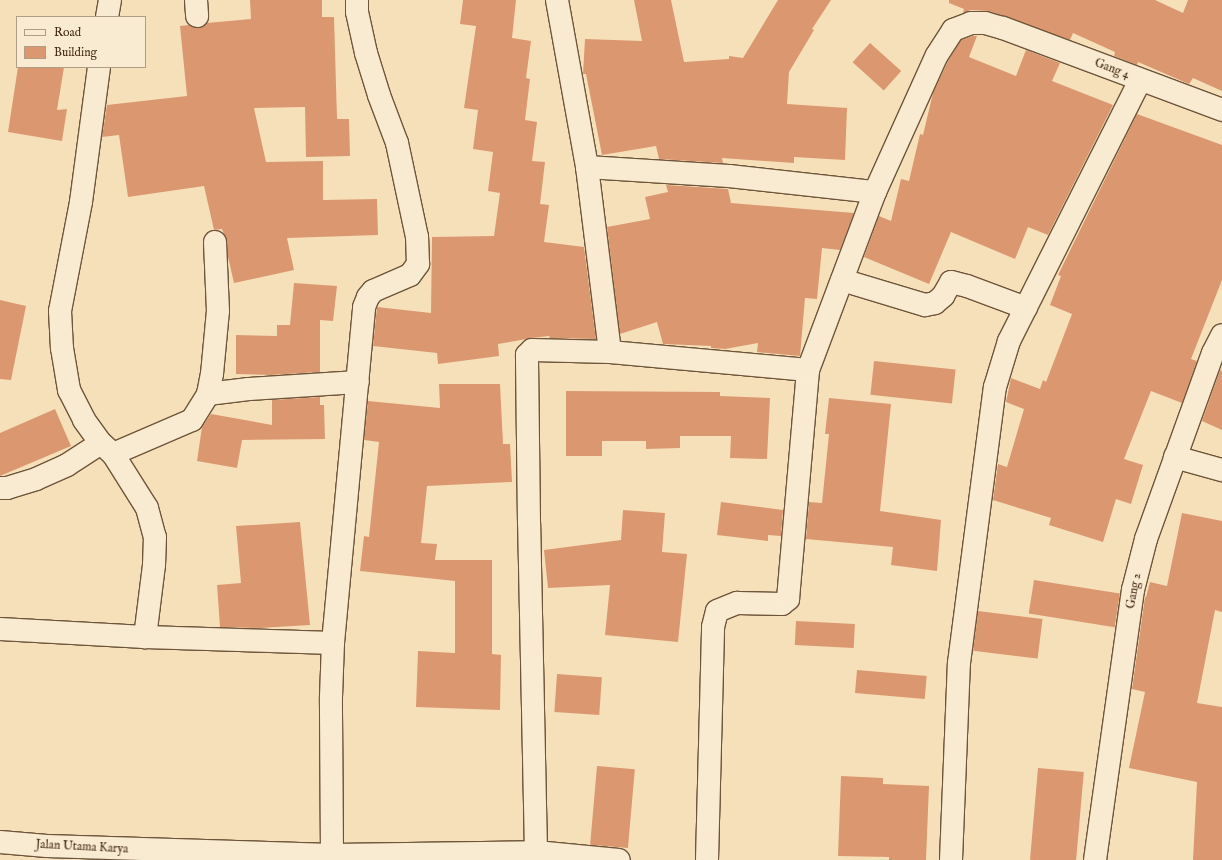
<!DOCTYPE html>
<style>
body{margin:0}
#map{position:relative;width:1222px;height:860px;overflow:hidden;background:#f6e0ba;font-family:"IM FELL English",serif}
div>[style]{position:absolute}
.building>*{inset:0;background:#db9870;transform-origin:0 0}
.roads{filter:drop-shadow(1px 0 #6e553a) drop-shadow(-1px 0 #6e553a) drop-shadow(0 1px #6e553a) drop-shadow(0 -1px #6e553a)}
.street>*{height:22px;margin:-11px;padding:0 11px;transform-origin:11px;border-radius:11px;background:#f9ebd2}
span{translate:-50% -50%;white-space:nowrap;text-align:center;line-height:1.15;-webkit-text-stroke:3px #f9ebd2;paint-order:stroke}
.street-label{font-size:12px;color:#41270f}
.legend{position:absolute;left:16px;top:16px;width:130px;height:52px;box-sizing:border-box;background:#f9ebd2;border:1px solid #af9d84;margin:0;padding:5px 7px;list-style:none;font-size:12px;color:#41270f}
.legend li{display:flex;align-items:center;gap:8px;height:20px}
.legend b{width:20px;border:1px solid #af9d84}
</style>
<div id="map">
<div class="building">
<div style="clip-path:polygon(250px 0,322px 0,322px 17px,334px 17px,337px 119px,349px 119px,350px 156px,306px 157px,305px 107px,254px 108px,266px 162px,323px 161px,323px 200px,377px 199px,378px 235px,287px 238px,294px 270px,234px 283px,228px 257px,227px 241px,222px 229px,214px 230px,204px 186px,128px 197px,119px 135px,102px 137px,107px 105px,187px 96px,180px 26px,189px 25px,198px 28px,207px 23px,251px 19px)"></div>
<div style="clip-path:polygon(463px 0,516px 0,512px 38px,531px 41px,526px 78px,530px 79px,525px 120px,537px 122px,532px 161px,545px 162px,540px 204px,549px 205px,544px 242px,584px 247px,596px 339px,550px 338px,549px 336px,532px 338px,498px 344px,499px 356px,438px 364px,437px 353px,373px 346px,377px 307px,431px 313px,432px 237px,494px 236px,500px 193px,488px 191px,493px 152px,473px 149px,478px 110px,464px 108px,476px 26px,460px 24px)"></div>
<div style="clip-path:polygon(634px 0,671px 0,684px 62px,729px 59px,729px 56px,743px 58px,778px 0,831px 0,812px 29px,814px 30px,789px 72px,787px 104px,847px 108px,845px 160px,794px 157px,794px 163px,722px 158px,723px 163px,659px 159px,656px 146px,602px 155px,586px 74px,583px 74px,585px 39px,642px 41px)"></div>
<div style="clip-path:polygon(949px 0,1155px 0,1183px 13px,1188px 0,1222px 0,1222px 91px,1193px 78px,1189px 84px,1138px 62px,1137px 65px,1114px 56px,1115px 52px,1073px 33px,1070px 40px,988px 11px,971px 10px,963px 13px,964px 9px,949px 3px)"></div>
<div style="clip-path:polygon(973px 36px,977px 36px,969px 57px,1016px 76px,1026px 50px,1060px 63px,1052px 81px,1113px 105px,1048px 235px,1028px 227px,1015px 259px,951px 232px,929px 284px,864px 257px,879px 216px,891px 221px,901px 179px,909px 181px,920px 134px,923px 135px,933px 93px,948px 61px,961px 40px)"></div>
<div style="left:870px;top:43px;width:42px;height:26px;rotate:42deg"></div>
<div style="clip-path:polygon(18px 67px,64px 67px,57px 110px,67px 109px,62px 141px,8px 132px)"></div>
<div style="clip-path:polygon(1137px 114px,1222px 145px,1222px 280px,1191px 359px,1197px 361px,1182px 403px,1151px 391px,1124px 459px,1143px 465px,1131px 504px,1116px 499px,1103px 542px,1049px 525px,1051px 518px,993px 500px,998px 464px,1007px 467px,1024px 409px,1006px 402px,1011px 378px,1040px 389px,1043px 380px,1046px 382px,1072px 314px,1050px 305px,1061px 276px,1058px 275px)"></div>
<div style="clip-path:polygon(666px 185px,728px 189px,731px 203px,854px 213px,840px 250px,822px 248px,817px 299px,805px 298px,800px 356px,757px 352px,758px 343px,725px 349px,711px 348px,711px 346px,663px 344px,657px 322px,620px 334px,607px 227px,650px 219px,645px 197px,668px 192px)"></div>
<div style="clip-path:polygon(294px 283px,337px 286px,333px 321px,320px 320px,320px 372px,271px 375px,236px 374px,236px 335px,277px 336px,277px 325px,290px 325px)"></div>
<div style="clip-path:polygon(0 300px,26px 306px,11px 380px,0 379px)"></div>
<div style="left:874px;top:361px;width:82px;height:34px;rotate:6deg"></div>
<div style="clip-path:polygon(1220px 370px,1222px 371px,1222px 430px,1202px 421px)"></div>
<div style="clip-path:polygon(439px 384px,500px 384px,503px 444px,510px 444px,512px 482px,427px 486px,421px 543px,437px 544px,435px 560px,492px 560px,492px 654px,501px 655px,500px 710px,416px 707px,418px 651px,455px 653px,455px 581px,360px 571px,364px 536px,369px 537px,379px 442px,364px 440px,368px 401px,440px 408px)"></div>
<div style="clip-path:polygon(566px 391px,720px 392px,720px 396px,770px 398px,767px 459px,730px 458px,731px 436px,680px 436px,680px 448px,646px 449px,646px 441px,602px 441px,602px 456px,566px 456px)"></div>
<div style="clip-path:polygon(320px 397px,320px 405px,324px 405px,325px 439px,242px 440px,237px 468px,197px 461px,202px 427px,211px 414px,272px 425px,272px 400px)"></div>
<div style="clip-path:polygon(829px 398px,891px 404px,880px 511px,941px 520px,937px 571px,891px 565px,893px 547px,806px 539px,809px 502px,822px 503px,829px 434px,825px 434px)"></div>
<div style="clip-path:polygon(55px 409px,71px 446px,0 476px,0 433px)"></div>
<div style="clip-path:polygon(721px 502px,783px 510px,781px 536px,768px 535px,768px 541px,717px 535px)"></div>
<div style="clip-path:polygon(623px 510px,665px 513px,662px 552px,687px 554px,678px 642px,605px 635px,610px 585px,548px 588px,544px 550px,621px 540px)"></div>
<div style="clip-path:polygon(1182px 513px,1222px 521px,1222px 612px,1215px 610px,1197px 703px,1222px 707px,1222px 860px,1193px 860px,1197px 782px,1129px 768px,1145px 692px,1132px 689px,1145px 597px,1146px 597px,1150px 582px,1167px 586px)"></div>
<div style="clip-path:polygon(300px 522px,310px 625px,260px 628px,220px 627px,217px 585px,241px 583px,236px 526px)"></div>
<div style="left:1034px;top:580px;width:87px;height:34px;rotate:9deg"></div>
<div style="left:978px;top:611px;width:65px;height:40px;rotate:7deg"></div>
<div style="left:796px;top:621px;width:59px;height:24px;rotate:3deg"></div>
<div style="left:857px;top:670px;width:70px;height:23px;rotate:5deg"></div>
<div style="left:557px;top:674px;width:45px;height:38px;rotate:4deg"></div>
<div style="left:597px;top:766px;width:38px;height:79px;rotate:5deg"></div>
<div style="left:1038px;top:768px;width:46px;height:92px;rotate:5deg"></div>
<div style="clip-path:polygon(841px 776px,883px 778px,883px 784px,929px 786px,926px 860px,889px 860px,889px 857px,838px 856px)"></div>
</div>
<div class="roads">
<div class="street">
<div style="left:196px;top:0;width:16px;rotate:86deg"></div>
<div style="left:557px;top:0;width:170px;rotate:79.8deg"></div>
<div style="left:587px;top:167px;width:186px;rotate:82.9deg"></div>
<div style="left:107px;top:17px;width:17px;rotate:-80deg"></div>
<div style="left:99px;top:67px;width:136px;rotate:97.6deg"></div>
<div style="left:81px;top:202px;width:111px;rotate:100.9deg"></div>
<div style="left:60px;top:311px;width:37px;rotate:87deg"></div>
<div style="left:62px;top:348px;width:43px;rotate:80.5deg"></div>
<div style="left:69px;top:390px;width:34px;rotate:63deg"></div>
<div style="left:84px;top:420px;width:29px;rotate:54deg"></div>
<div style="left:101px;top:443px;width:16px;rotate:43deg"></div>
<div style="left:113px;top:454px;width:64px;rotate:57.8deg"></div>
<div style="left:147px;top:508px;width:30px;rotate:75deg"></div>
<div style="left:155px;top:537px;width:28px;rotate:92deg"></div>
<div style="left:154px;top:565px;width:73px;rotate:97.1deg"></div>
<div style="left:587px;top:167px;width:142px;rotate:3.6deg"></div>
<div style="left:729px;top:176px;width:147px;rotate:6.3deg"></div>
<div style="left:842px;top:280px;width:87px;rotate:16.8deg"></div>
<div style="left:925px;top:305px;width:10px;rotate:-11deg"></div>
<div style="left:935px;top:303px;width:11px;rotate:-41deg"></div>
<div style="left:943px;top:296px;width:16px;rotate:-60deg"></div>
<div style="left:951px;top:282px;width:16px;rotate:14deg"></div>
<div style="left:967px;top:286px;width:63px;rotate:20.4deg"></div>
<div style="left:208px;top:394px;width:41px;rotate:-7deg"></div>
<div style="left:249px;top:389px;width:109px;rotate:-3.7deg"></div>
<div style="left:113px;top:454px;width:86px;rotate:-23.3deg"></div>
<div style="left:192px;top:420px;width:31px;rotate:-58deg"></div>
<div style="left:208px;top:394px;width:20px;rotate:-79deg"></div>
<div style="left:212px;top:374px;width:63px;rotate:-84.6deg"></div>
<div style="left:218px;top:311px;width:69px;rotate:-92.5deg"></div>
<div style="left:1175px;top:457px;width:49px;rotate:15.5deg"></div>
<div style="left:0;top:488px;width:7px"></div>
<div style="left:7px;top:488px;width:30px;rotate:-17deg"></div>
<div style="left:36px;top:479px;width:34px;rotate:-24deg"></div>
<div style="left:67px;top:465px;width:40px;rotate:-32.9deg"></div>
<div style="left:0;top:629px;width:145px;rotate:3.2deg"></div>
<div style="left:145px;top:637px;width:188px;rotate:1.8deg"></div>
<div style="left:0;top:842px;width:47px;rotate:4.9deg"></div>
<div style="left:47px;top:846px;width:285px;rotate:1.8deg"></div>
<div style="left:332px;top:855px;width:204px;rotate:-0.8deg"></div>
<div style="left:536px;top:852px;width:83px;rotate:5.5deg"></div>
<div style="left:536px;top:852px;width:329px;rotate:-91.2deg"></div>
<div style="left:529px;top:523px;width:168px;rotate:-90.7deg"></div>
<div style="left:527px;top:355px;width:7px;rotate:-45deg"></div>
<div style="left:532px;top:350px;width:78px;rotate:1.5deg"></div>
<div style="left:610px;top:352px;width:199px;rotate:5.2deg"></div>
<div style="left:332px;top:855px;width:158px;rotate:-90.4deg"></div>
<div style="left:331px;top:697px;width:54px;rotate:-87.9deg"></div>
<div style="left:333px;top:643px;width:337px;rotate:-84.7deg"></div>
<div style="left:364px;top:307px;width:11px;rotate:-68deg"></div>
<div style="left:368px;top:297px;width:8px;rotate:-50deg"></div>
<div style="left:373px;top:291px;width:40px;rotate:-23.4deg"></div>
<div style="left:410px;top:275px;width:14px;rotate:-54deg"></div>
<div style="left:418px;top:264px;width:27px;rotate:-92deg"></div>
<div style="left:417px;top:237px;width:96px;rotate:-102deg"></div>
<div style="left:397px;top:143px;width:51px;rotate:-110.6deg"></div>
<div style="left:379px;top:95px;width:44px;rotate:-107.2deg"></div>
<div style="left:366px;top:53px;width:42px;rotate:-102.4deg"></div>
<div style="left:357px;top:12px;width:12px;rotate:-90deg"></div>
<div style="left:707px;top:860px;width:233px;rotate:-88.5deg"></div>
<div style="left:713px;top:627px;width:16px;rotate:-76deg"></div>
<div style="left:717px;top:611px;width:22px;rotate:-22deg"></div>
<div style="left:737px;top:603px;width:45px;rotate:1.3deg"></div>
<div style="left:782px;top:604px;width:8px;rotate:-40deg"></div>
<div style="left:788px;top:599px;width:230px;rotate:-85deg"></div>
<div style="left:808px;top:370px;width:190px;rotate:-69.4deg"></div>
<div style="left:875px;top:192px;width:150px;rotate:-65.7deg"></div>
<div style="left:937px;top:55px;width:30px;rotate:-57deg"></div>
<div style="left:953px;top:30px;width:19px;rotate:-21deg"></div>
<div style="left:971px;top:23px;width:14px"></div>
<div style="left:985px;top:23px;width:19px;rotate:16deg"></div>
<div style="left:1003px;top:28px;width:234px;rotate:20.5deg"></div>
<div style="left:951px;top:860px;width:197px;rotate:-87.7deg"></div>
<div style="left:959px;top:663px;width:278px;rotate:-82.6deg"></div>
<div style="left:995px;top:387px;width:48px;rotate:-73.1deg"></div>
<div style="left:1009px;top:341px;width:292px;rotate:-63.3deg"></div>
<div style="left:1095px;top:860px;width:273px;rotate:-82deg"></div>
<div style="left:1133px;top:590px;width:53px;rotate:-75.7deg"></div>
<div style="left:1146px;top:539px;width:198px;rotate:-70.2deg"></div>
<div style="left:1213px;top:353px;width:20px;rotate:-63deg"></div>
</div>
</div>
<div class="street-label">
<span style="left:1112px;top:69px;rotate:21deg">Gang 4</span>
<span style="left:1134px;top:591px;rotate:-79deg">Gang 2</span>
<span style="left:82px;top:847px;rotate:3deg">Jalan Utama Karya</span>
</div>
<ul class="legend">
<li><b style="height:5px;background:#f9ebd2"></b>Road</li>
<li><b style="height:11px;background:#db9870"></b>Building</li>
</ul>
</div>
